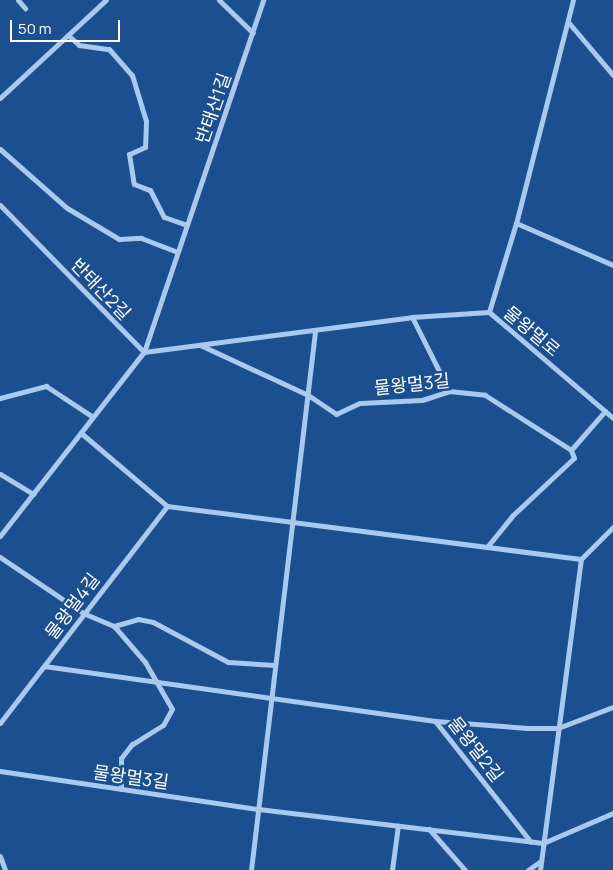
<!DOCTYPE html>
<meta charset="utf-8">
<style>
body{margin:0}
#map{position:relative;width:613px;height:870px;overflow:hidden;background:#1b4f8f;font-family:Manrope,"Noto Sans KR",sans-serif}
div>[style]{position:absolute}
.street>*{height:5px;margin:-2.5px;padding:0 2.5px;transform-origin:2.5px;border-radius:2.5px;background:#a9c9ee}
span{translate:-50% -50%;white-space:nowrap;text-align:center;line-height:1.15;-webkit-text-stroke:5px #1b4f8f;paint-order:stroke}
.street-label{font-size:18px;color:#fff}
.scale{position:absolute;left:10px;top:20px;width:110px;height:22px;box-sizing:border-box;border:2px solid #fff;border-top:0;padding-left:6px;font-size:15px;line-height:18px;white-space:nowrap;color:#fff;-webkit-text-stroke:4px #1b4f8f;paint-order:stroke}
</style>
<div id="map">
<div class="street">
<div style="left:18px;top:0;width:11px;rotate:49deg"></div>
<div style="left:219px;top:0;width:47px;rotate:44.1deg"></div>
<div style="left:573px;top:0;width:230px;rotate:104.3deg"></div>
<div style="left:516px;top:223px;width:93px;rotate:106.9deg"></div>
<div style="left:489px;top:312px;width:163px;rotate:40.5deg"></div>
<div style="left:569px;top:23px;width:68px;rotate:49.8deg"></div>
<div style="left:68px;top:35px;width:15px;rotate:42deg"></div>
<div style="left:79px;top:45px;width:30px;rotate:8deg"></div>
<div style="left:109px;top:49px;width:35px;rotate:49deg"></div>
<div style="left:132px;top:75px;width:48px;rotate:73.1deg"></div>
<div style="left:146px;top:121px;width:26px;rotate:92deg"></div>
<div style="left:145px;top:147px;width:17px;rotate:156deg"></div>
<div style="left:129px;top:154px;width:30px;rotate:81deg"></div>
<div style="left:134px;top:184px;width:17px;rotate:21deg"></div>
<div style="left:150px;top:190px;width:30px;rotate:63deg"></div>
<div style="left:164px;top:217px;width:24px;rotate:19deg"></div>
<div style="left:0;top:98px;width:144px;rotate:-42.8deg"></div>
<div style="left:0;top:149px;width:89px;rotate:41.4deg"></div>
<div style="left:67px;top:208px;width:61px;rotate:30.8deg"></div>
<div style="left:119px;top:239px;width:22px;rotate:-3deg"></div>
<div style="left:141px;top:238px;width:39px;rotate:21deg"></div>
<div style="left:0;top:205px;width:206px;rotate:45.6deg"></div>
<div style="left:144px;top:352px;width:270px;rotate:-7.4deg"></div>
<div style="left:412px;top:317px;width:77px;rotate:-3.7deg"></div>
<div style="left:516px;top:223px;width:106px;rotate:23.4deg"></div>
<div style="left:412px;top:317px;width:83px;rotate:63.4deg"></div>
<div style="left:200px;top:345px;width:119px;rotate:24.8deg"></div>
<div style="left:308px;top:395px;width:34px;rotate:34deg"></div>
<div style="left:336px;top:414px;width:26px;rotate:-25deg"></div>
<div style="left:360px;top:403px;width:62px;rotate:-2.8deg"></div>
<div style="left:422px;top:400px;width:28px;rotate:-18deg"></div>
<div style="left:449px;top:391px;width:36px;rotate:6deg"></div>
<div style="left:485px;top:395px;width:102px;rotate:32.6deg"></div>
<div style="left:0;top:398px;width:48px;rotate:-14.6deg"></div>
<div style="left:46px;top:386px;width:56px;rotate:33.4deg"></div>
<div style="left:81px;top:433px;width:113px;rotate:40.3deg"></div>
<div style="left:0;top:474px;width:39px;rotate:31deg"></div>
<div style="left:167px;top:506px;width:417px;rotate:7.3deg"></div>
<div style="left:0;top:536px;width:234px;rotate:-52deg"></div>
<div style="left:144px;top:352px;width:372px;rotate:-71.3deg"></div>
<div style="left:487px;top:547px;width:41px;rotate:-50.9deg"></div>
<div style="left:513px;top:515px;width:83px;rotate:-43.1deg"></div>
<div style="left:574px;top:458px;width:9px;rotate:-111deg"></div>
<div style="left:571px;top:450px;width:52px;rotate:-48.9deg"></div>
<div style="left:0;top:557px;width:100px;rotate:34deg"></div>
<div style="left:83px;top:613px;width:34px;rotate:23deg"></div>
<div style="left:114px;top:626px;width:25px;rotate:-16deg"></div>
<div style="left:138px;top:619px;width:15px;rotate:11deg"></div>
<div style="left:153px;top:622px;width:85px;rotate:28.1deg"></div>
<div style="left:228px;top:662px;width:47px;rotate:3.7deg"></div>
<div style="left:114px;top:626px;width:48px;rotate:49.3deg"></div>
<div style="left:145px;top:662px;width:54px;rotate:60.1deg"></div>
<div style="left:172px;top:709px;width:18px;rotate:119deg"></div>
<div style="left:163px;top:725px;width:36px;rotate:148deg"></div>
<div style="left:132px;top:744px;width:18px;rotate:128deg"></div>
<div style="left:121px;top:758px;width:31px;rotate:90deg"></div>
<div style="left:44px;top:666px;width:395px;rotate:8deg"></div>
<div style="left:435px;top:721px;width:93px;rotate:4.3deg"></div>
<div style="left:528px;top:728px;width:30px"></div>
<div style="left:558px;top:728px;width:59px;rotate:-20.9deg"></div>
<div style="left:435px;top:721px;width:154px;rotate:51.6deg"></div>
<div style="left:0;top:723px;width:274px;rotate:-52.4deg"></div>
<div style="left:0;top:771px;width:261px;rotate:8.4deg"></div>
<div style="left:258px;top:809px;width:287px;rotate:6.8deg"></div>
<div style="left:543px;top:843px;width:76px;rotate:-23.2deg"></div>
<div style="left:429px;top:829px;width:55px;rotate:48.7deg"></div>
<div style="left:0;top:856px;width:15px;rotate:70deg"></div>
<div style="left:251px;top:870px;width:542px;rotate:-83.22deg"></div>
<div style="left:392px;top:870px;width:45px;rotate:-82.4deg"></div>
<div style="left:528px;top:870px;width:16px;rotate:-35deg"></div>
<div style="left:540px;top:870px;width:314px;rotate:-82.5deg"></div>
<div style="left:581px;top:559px;width:45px;rotate:-45deg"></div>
</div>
<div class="street-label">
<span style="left:213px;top:108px;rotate:-71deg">반태산1길</span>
<span style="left:101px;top:289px;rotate:46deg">반태산2길</span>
<span style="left:532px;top:331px;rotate:40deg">물왕멀로</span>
<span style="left:412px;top:384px;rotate:-6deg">물왕멀3길</span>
<span style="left:72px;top:606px;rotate:-53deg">물왕멀4길</span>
<span style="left:476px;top:749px;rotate:52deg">물왕멀2길</span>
<span style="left:131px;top:777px;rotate:8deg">물왕멀3길</span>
</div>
<div class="scale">50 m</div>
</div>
